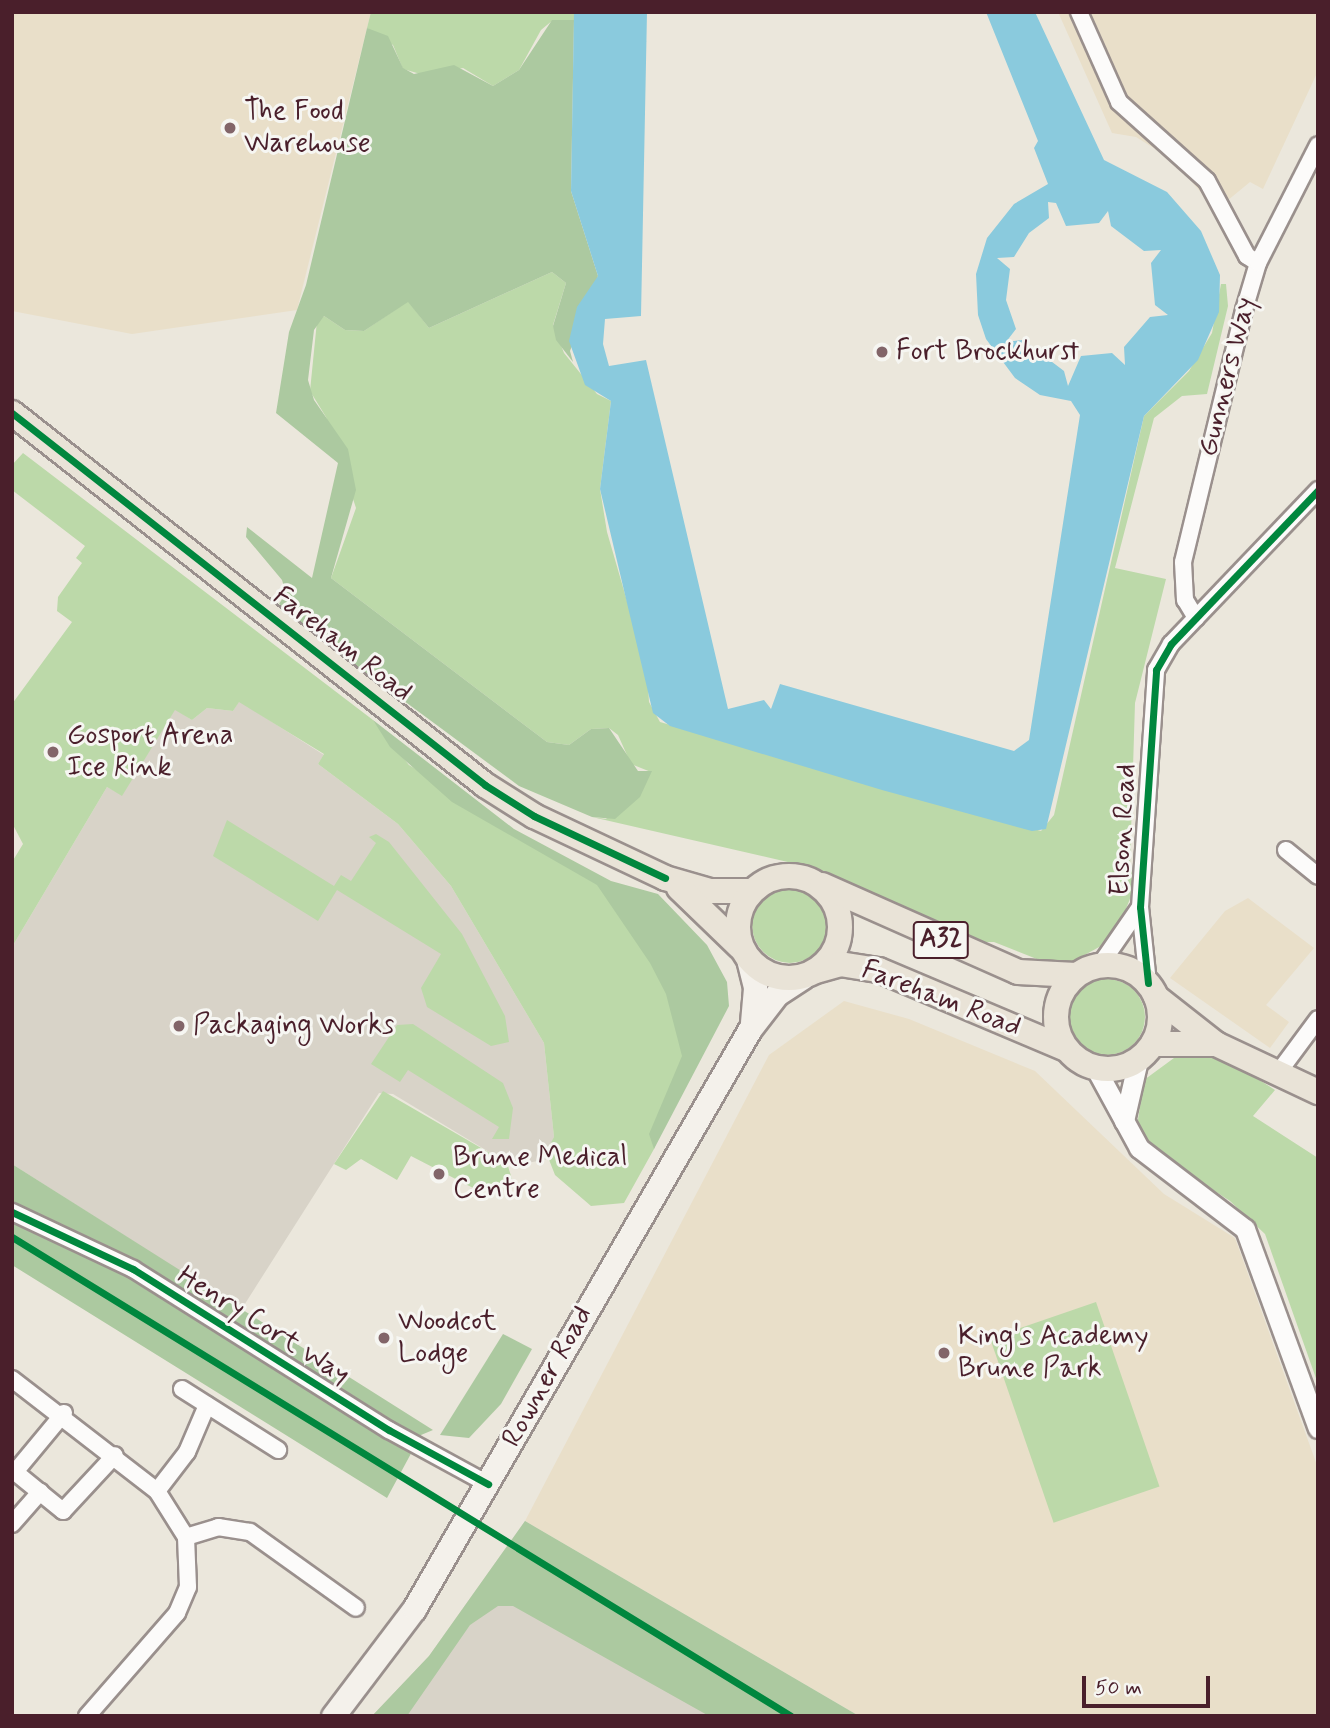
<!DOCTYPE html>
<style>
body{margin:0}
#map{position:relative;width:1330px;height:1728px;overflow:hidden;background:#ebe7dc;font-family:Mynerve,sans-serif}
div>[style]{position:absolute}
.built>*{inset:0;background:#e9dfc9}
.industrial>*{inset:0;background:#d8d3c8}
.green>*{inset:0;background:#bcd9a9;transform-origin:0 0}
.round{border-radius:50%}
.forest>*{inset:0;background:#acc9a0}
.water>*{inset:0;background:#8acadd}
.roads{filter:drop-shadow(2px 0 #9a908d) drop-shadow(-2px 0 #9a908d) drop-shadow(0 2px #9a908d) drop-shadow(0 -2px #9a908d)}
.minor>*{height:16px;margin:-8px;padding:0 8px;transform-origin:8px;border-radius:8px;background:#fcfbfa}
.tertiary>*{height:19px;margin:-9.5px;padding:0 9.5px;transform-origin:9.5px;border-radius:9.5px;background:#fcfbfa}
.secondary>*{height:23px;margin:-11.5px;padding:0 11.5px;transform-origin:11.5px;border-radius:11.5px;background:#f4f1eb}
.primary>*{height:24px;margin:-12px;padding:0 12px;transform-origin:12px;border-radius:12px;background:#e9e3d7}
.primary>.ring{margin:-12px;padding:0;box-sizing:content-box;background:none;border:24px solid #e9e3d7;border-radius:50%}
.cycleway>*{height:7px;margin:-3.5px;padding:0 3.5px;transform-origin:3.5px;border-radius:3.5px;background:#00873e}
.dots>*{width:19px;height:19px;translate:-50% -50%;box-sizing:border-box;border:4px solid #f6f6f2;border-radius:50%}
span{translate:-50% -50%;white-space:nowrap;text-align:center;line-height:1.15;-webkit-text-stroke:6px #f6f6f2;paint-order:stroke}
.shield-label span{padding:2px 5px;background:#f6f6f2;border:2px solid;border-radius:5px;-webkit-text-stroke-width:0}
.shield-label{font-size:26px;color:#4a1f2b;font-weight:700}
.poi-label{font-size:28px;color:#4a1f2b}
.left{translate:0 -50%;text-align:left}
.street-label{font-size:28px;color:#4a1f2b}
.frame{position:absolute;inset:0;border:14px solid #4a1f2b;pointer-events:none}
.scale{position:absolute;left:1082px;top:1676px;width:128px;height:32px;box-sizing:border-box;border:4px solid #4a1f2b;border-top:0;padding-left:9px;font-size:21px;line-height:24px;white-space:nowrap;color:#4a1f2b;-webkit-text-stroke:5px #f6f6f2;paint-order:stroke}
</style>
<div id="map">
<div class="built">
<div style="clip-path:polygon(12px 12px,371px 12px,297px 310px,132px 334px,12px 311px)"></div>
<div style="clip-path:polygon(1058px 12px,1318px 12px,1318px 71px,1263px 189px,1250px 182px,1216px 210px,1173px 160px,1136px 137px,1112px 133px)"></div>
<div style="clip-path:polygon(1248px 898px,1314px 948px,1266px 1005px,1289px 1022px,1270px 1048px,1170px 978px,1225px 911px)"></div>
<div style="clip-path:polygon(844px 1001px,909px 1019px,1035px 1071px,1164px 1194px,1235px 1238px,1318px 1468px,1318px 1716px,859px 1716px,525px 1521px,769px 1055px)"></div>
</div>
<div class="industrial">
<div style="clip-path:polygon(239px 701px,324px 755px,318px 764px,398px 824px,451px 886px,544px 1043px,554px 1137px,548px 1159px,512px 1166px,393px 1094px,379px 1093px,241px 1310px,12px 1164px,12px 947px,107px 787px,122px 795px,175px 709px,192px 720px,207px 708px,233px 711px)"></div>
<div style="clip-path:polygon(525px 1521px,831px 1716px,372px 1716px,429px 1656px)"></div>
</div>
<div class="green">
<div style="clip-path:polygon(371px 12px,574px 12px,574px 20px,553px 20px,541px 30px,519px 70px,493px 86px,463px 68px,424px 75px,403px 69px,393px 45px,367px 28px)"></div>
<div style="clip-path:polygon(552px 272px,566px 283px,553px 325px,564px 353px,597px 394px,611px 401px,600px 489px,607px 532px,647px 670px,649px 702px,660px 722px,1041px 831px,1054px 815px,1144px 416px,1189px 371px,1212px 333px,1221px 284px,1226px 284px,1228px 306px,1207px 394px,1182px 396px,1154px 418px,1115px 568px,1166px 579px,1135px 703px,1130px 866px,1138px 879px,1117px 931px,1101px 946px,1068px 964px,1052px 965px,994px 942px,967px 942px,805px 866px,592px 817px,606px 819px,651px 772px,631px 764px,618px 735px,609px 728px,591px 729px,569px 745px,547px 742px,331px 578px,356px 508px,326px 417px,310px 391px,317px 321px,324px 316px,345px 330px,364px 331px,408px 301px,429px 328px)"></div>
<div style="clip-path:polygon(23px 453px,373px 720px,409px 765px,605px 886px,671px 993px,688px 1054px,654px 1149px,624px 1203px,591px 1206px,555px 1175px,546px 1152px,554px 1137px,544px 1043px,451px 886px,398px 824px,318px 764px,324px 754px,239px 702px,233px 711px,207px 708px,192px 720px,175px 710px,122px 796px,107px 787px,12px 947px,12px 862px,23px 844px,12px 823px,12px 704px,72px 622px,57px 611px,58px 597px,82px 563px,76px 558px,85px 546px,12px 490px,12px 465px)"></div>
<div style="clip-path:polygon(227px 820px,334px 886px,341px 875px,351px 881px,376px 843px,369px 837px,376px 834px,389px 842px,462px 934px,505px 1016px,509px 1042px,491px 1046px,427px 1007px,421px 988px,441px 954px,337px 890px,318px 921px,213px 856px)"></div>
<div class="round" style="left:752px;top:887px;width:76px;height:76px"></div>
<div class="round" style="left:1069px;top:979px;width:76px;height:76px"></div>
<div style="clip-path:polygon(413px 1024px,503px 1083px,513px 1108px,509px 1139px,492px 1139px,499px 1127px,408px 1070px,400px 1082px,371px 1064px,397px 1025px)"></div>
<div style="clip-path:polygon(1197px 1052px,1228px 1060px,1275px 1090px,1253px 1116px,1318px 1158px,1318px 1384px,1265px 1234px,1230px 1201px,1151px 1149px,1137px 1126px,1144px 1080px,1174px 1058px)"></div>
<div style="clip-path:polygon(383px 1091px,507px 1163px,512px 1179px,477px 1190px,411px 1156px,397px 1180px,361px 1159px,346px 1170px,334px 1164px)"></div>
<div style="left:1096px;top:1302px;width:195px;height:112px;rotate:71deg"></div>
</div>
<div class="forest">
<div style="clip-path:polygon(552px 20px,574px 20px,571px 191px,598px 276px,570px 351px,573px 362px,556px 340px,553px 326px,566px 283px,552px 272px,429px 328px,408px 302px,364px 331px,345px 330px,324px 316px,314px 330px,308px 380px,314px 400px,348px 449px,356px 490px,331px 578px,547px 742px,569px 745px,591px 729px,609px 728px,638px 771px,652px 771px,640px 797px,615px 819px,592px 817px,519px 786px,311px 632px,279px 604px,286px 593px,282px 580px,246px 537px,247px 527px,312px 578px,338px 463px,276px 413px,289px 332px,306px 285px,367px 28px,388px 36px,403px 68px,414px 74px,454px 65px,493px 86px,519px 70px)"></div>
<div style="clip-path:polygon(373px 720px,514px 829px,611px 881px,658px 894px,707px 945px,727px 982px,729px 1006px,654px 1149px,649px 1134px,682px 1056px,666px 994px,650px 963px,597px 885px,452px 802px,390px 747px)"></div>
<div style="clip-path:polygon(12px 1164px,433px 1430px,421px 1435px,387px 1498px,12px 1265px)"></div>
<div style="clip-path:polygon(503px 1334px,532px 1349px,501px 1404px,469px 1438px,440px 1435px)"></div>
<div style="clip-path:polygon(525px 1521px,859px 1716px,709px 1716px,513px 1606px,498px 1606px,470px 1625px,407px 1716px,372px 1716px,429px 1656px)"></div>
</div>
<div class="water">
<div style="clip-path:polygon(evenodd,574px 12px,647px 12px,641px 316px,605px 319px,603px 344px,609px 366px,646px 360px,728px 709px,764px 700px,771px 709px,780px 684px,1014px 751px,1029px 740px,1080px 415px,1071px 401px,1040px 395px,1015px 378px,986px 339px,978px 315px,976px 274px,987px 238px,1014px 204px,1048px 184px,1034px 148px,1038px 141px,986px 12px,1035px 12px,1104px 160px,1167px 192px,1201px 231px,1220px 275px,1219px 312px,1198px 360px,1144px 416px,1046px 829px,1032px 831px,882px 790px,670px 726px,653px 713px,600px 489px,611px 401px,585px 385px,569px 341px,577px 307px,598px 276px,571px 191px,574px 12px,1048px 202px,1056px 203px,1066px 226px,1099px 223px,1108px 211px,1111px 226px,1144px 251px,1161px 250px,1151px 263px,1155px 305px,1168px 315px,1150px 317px,1124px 347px,1125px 365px,1112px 353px,1081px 356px,1068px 386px,1064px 371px,1023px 340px,1006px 342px,1016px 329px,1006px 300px,1010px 269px,997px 258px,1014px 257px,1029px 233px,1049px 218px,1048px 202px)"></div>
</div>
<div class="roads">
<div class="minor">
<div style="left:1079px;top:12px;width:98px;rotate:66deg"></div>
<div style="left:1119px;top:102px;width:118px;rotate:41.9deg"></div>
<div style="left:1207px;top:181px;width:85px;rotate:61.9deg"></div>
<div style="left:1247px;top:256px;width:13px;rotate:32deg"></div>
<div style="left:1196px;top:618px;width:21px;rotate:-121deg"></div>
<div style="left:1185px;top:600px;width:38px;rotate:-93deg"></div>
<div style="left:1183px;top:562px;width:259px;rotate:-76.4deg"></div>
<div style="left:1244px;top:310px;width:49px;rotate:-73.4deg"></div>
<div style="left:1258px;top:263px;width:132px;rotate:-63deg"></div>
<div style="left:1286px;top:850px;width:41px;rotate:39.1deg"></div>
<div style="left:1100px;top:965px;width:70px;rotate:-55.4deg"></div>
<div style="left:1148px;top:983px;width:76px;rotate:-96deg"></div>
<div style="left:1140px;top:907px;width:238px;rotate:-86.1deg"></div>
<div style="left:1156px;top:670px;width:30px;rotate:-60deg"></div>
<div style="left:1171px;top:644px;width:213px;rotate:-46.3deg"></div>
<div style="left:1278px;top:1073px;width:67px;rotate:-53.5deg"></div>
<div style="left:12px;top:1212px;width:134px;rotate:25.2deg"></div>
<div style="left:133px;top:1269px;width:302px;rotate:32.2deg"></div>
<div style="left:389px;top:1430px;width:113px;rotate:28.6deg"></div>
<div style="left:12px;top:1379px;width:183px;rotate:37.7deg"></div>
<div style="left:157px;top:1491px;width:54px;rotate:57.8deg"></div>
<div style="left:186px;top:1537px;width:50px;rotate:87.7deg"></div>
<div style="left:188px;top:1587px;width:28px;rotate:113deg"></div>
<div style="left:177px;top:1613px;width:137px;rotate:131.1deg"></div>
<div style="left:182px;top:1389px;width:114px;rotate:32.4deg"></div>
<div style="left:64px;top:1413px;width:77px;rotate:129.7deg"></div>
<div style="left:15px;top:1472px;width:62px;rotate:39.1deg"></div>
<div style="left:63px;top:1511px;width:76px;rotate:-47.1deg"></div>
<div style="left:157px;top:1491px;width:49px;rotate:-52.4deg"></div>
<div style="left:187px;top:1452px;width:51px;rotate:-66.9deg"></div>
<div style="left:12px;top:1524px;width:43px;rotate:-48.8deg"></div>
<div style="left:186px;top:1537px;width:34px;rotate:-17deg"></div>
<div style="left:218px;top:1527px;width:32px;rotate:9deg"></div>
<div style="left:250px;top:1532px;width:130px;rotate:35.6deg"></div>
</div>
<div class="tertiary">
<div style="left:1096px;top:1069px;width:90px;rotate:61.4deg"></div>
<div style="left:1139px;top:1148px;width:133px;rotate:37.4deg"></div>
<div style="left:1245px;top:1229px;width:212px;rotate:69.9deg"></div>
<div style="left:1124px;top:1121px;width:63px;rotate:-77.1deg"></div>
</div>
<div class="secondary">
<div style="left:748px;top:959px;width:30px;rotate:76deg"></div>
<div style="left:755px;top:988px;width:34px;rotate:95deg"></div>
<div style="left:333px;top:1716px;width:134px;rotate:-52.9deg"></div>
<div style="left:414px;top:1609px;width:670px;rotate:-59.92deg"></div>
<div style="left:750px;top:1029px;width:44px;rotate:-52.4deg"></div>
<div style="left:777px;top:994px;width:31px;rotate:-33deg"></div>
</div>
<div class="primary">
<div style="left:12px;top:413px;width:602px;rotate:38.18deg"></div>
<div style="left:485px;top:785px;width:58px;rotate:32.3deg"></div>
<div style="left:534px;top:816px;width:145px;rotate:25.3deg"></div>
<div style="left:665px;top:878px;width:47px;rotate:16.1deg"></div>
<div style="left:710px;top:891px;width:42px"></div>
<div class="ring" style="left:738px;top:876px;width:78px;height:78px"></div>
<div style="left:822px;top:885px;width:214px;rotate:23.9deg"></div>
<div style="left:1018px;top:972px;width:58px;rotate:3deg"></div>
<div style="left:679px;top:888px;width:85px;rotate:44deg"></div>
<div class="ring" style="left:1056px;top:965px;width:80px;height:80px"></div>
<div style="left:816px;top:971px;width:25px;rotate:-16deg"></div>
<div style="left:840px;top:964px;width:39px;rotate:9deg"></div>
<div style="left:879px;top:970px;width:201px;rotate:22.9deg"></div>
<div style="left:1156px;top:997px;width:76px;rotate:38.1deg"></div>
<div style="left:1216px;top:1044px;width:113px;rotate:25.2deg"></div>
<div style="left:1153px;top:1044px;width:63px"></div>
</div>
</div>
<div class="cycleway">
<div style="left:12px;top:413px;width:602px;rotate:38.18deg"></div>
<div style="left:485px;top:785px;width:58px;rotate:32.3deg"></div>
<div style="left:534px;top:816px;width:145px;rotate:25.3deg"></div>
<div style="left:1148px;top:983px;width:76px;rotate:-96deg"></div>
<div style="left:1140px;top:907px;width:238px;rotate:-86.1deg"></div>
<div style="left:1156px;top:670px;width:30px;rotate:-60deg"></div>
<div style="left:1171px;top:644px;width:213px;rotate:-46.3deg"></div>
<div style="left:12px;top:1212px;width:134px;rotate:25.2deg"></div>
<div style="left:133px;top:1269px;width:302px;rotate:32.2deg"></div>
<div style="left:389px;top:1430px;width:113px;rotate:28.6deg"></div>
<div style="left:12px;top:1237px;width:914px;rotate:31.59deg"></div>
</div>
<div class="dots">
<div style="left:230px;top:128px;background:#826569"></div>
<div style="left:882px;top:352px;background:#826569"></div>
<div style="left:53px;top:752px;background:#826569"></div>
<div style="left:179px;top:1026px;background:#826569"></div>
<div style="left:439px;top:1174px;background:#826569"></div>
<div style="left:384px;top:1338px;background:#826569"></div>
<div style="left:944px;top:1353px;background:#826569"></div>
</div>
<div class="shield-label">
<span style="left:941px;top:940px">A32</span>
</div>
<div class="poi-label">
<span class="left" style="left:244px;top:128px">The Food<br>Warehouse</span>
<span class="left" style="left:896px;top:352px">Fort Brockhurst</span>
<span class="left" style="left:67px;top:752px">Gosport Arena<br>Ice Rink</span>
<span class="left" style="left:193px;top:1026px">Packaging Works</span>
<span class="left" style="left:453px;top:1174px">Brune Medical<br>Centre</span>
<span class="left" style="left:398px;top:1338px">Woodcot<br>Lodge</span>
<span class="left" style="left:958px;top:1353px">King's Academy<br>Brune Park</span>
</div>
<div class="street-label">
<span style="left:1228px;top:377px;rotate:-76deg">Gunners Way</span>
<span style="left:342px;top:645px;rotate:38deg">Fareham Road</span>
<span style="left:1124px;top:830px;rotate:-87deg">Elson Road</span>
<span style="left:941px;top:999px;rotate:21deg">Fareham Road</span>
<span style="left:263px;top:1326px;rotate:32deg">Henry Cort Way</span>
<span style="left:548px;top:1377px;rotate:-61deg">Rowner Road</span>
</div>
<div class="frame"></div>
<div class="scale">50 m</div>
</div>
